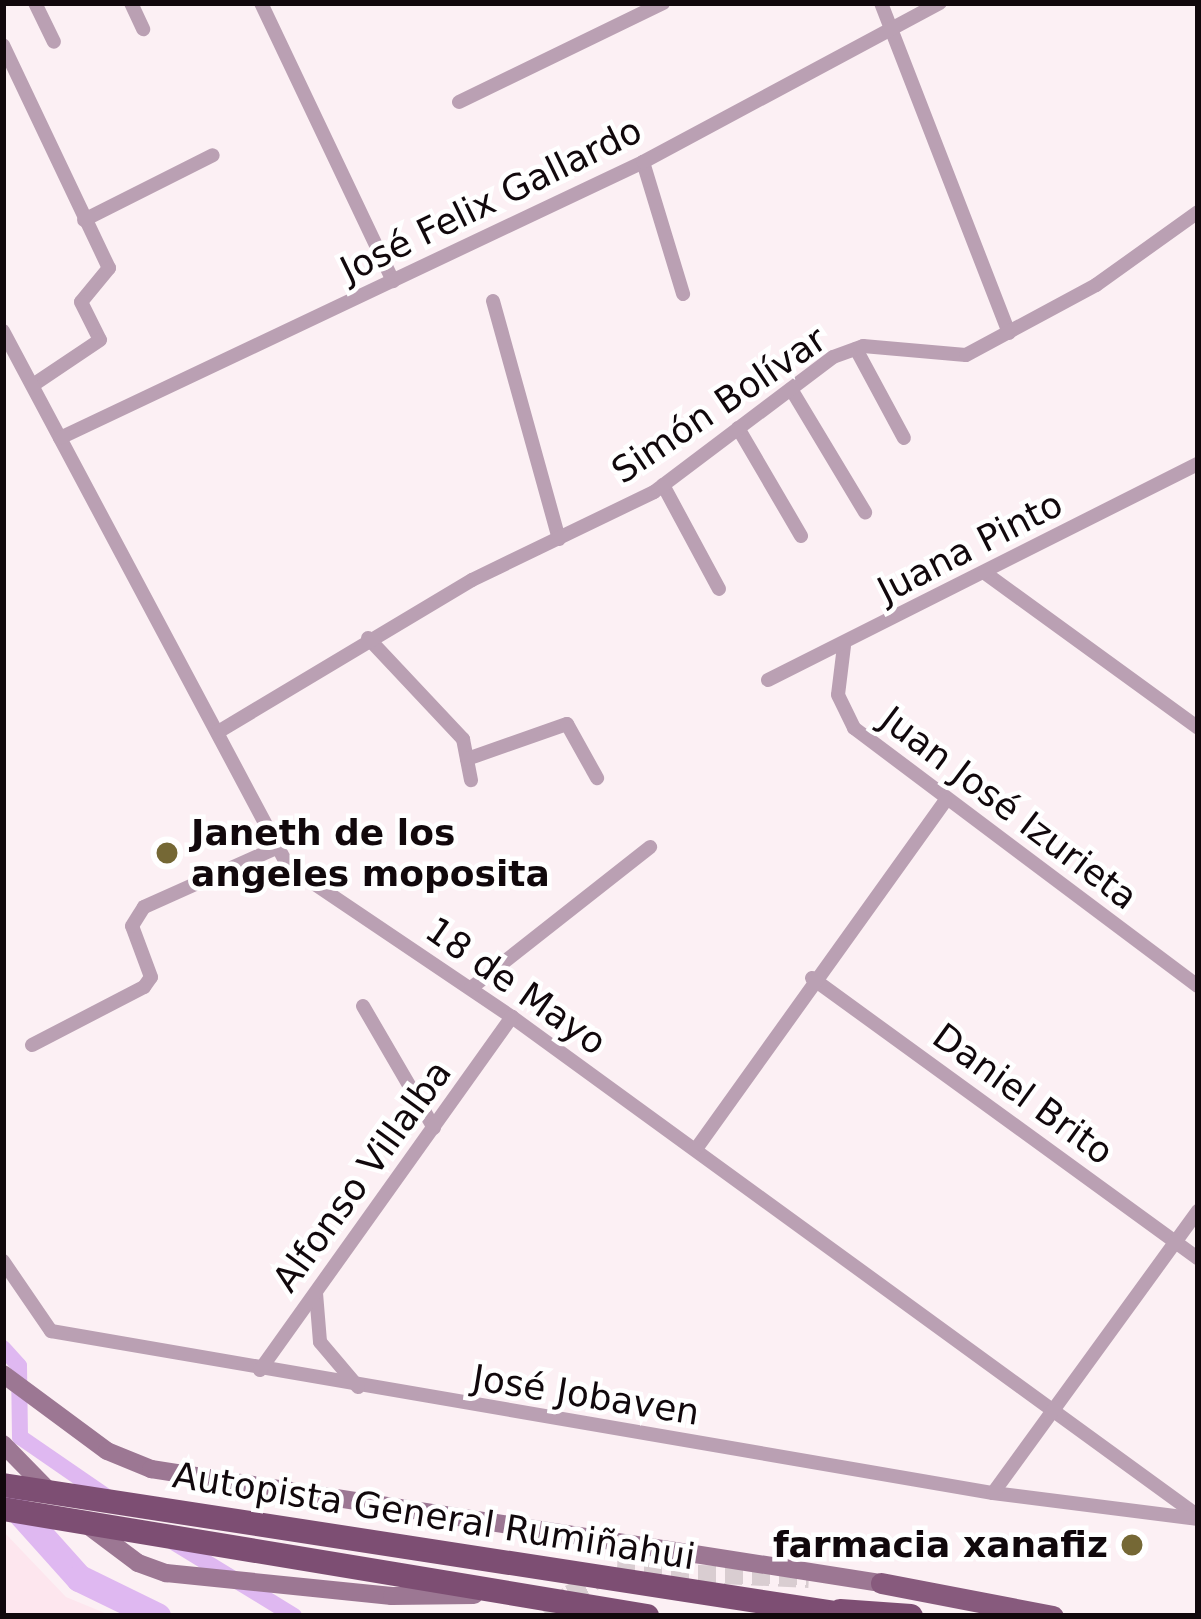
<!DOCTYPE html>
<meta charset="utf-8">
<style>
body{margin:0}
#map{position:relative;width:1201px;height:1619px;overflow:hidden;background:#fcf0f4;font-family:"DejaVu Sans",sans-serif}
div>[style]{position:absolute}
.built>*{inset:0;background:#fde6ee}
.canal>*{height:16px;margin:-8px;padding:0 8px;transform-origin:8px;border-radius:8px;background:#dfb8f1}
.river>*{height:27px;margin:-13.5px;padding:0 13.5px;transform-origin:13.5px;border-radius:13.5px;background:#dfb8f1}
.secondary-tunnel>*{height:18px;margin-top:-9px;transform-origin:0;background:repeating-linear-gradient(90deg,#d9cdd1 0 18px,transparent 0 27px)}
.minor>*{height:14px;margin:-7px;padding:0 7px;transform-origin:7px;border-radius:7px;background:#baa0b3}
.secondary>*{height:18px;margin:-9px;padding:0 9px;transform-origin:9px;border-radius:9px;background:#9c7793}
.primary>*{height:21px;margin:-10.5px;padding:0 10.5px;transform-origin:10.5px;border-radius:10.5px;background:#875a7d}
.trunk>*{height:24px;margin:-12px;padding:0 12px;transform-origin:12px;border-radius:12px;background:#7d4e73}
.dots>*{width:33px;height:33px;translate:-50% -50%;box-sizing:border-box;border:6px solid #fff;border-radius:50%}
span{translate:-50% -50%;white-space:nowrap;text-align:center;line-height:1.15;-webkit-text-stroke:9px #fff;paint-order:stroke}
.street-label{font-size:36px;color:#11080c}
.poi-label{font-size:36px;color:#11080c;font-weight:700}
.left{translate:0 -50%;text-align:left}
.right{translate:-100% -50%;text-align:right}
.frame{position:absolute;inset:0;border:6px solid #11080c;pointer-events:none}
</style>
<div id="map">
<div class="built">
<div style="clip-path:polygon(3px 1531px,66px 1597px,112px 1616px,3px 1616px)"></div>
</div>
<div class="canal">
<div style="left:3px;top:1348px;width:24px;rotate:48deg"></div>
<div style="left:19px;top:1366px;width:71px;rotate:89.2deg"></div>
<div style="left:20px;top:1437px;width:106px;rotate:34.6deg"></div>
<div style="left:173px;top:1542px;width:142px;rotate:31.4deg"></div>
</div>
<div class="river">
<div style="left:9px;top:1500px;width:105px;rotate:48.1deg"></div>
<div style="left:79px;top:1578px;width:87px;rotate:26deg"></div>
</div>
<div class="secondary-tunnel">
<div style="left:548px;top:1616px;width:30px;rotate:-46deg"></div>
<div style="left:569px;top:1594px;width:54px;rotate:-26.6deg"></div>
<div style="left:617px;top:1570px;width:192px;rotate:2.7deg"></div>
</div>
<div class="minor">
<div style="left:35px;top:3px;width:43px;rotate:64deg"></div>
<div style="left:131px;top:3px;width:29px;rotate:65deg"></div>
<div style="left:261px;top:3px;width:308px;rotate:64.6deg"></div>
<div style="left:881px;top:3px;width:354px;rotate:68.8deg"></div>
<div style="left:3px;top:45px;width:247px;rotate:64.6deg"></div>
<div style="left:109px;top:268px;width:44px;rotate:129.5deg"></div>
<div style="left:81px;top:302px;width:42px;rotate:63.4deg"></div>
<div style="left:100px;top:340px;width:81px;rotate:146.1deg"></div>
<div style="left:459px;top:102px;width:227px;rotate:-25.9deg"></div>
<div style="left:643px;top:162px;width:138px;rotate:73.1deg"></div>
<div style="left:84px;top:220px;width:144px;rotate:-26.7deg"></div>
<div style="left:493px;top:301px;width:247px;rotate:74.5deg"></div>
<div style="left:3px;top:331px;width:606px;rotate:61.96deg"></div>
<div style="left:288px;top:866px;width:270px;rotate:34deg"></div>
<div style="left:512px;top:1017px;width:848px;rotate:36.03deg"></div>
<div style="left:856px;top:349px;width:101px;rotate:61.7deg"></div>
<div style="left:791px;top:389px;width:144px;rotate:59deg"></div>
<div style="left:738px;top:428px;width:125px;rotate:59.7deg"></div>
<div style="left:60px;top:438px;width:645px;rotate:-25.33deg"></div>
<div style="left:643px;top:162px;width:337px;rotate:-28.2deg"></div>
<div style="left:663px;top:485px;width:118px;rotate:61.7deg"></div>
<div style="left:985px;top:573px;width:263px;rotate:36deg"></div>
<div style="left:368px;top:638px;width:139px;rotate:46.8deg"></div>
<div style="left:463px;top:739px;width:42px;rotate:79deg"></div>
<div style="left:844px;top:646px;width:49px;rotate:97deg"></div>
<div style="left:838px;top:695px;width:37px;rotate:64deg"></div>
<div style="left:854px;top:728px;width:430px;rotate:36.9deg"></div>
<div style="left:768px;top:680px;width:481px;rotate:-26.7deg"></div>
<div style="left:218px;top:732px;width:296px;rotate:-30.9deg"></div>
<div style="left:472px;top:580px;width:202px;rotate:-25.8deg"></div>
<div style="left:654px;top:492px;width:224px;rotate:-37deg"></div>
<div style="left:833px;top:357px;width:32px;rotate:-20deg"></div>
<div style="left:863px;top:346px;width:103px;rotate:5deg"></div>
<div style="left:966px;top:355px;width:148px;rotate:-28.3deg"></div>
<div style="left:1096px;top:285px;width:125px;rotate:-35.6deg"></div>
<div style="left:467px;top:759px;width:106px;rotate:-19.3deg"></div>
<div style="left:567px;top:724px;width:62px;rotate:60.9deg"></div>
<div style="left:812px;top:978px;width:477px;rotate:36deg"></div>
<div style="left:471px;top:988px;width:228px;rotate:-38.2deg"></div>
<div style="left:363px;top:1006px;width:141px;rotate:59.8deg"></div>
<div style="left:32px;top:1045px;width:126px;rotate:-27.4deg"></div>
<div style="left:144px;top:987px;width:12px;rotate:-55deg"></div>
<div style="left:151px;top:977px;width:54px;rotate:-110.4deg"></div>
<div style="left:132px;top:926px;width:22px;rotate:-58deg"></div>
<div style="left:144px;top:907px;width:145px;rotate:-24.1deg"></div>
<div style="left:696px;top:1149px;width:427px;rotate:-54.4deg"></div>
<div style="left:3px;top:1261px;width:85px;rotate:55.6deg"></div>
<div style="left:51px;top:1331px;width:956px;rotate:9.76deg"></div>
<div style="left:993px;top:1493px;width:207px;rotate:7.2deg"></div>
<div style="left:316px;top:1293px;width:49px;rotate:85.3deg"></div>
<div style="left:320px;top:1342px;width:59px;rotate:49.8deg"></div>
<div style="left:260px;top:1370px;width:434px;rotate:-54.5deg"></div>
<div style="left:993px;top:1493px;width:349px;rotate:-54deg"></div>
</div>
<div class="secondary">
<div style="left:3px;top:1374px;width:129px;rotate:36.5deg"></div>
<div style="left:107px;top:1451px;width:48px;rotate:22.2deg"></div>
<div style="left:151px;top:1469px;width:739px;rotate:8.88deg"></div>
<div style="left:3px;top:1444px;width:70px;rotate:45.6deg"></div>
<div style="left:86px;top:1524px;width:65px;rotate:36.9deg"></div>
<div style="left:138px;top:1563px;width:30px;rotate:20deg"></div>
<div style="left:166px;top:1573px;width:227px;rotate:5.8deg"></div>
<div style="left:392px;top:1596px;width:82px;rotate:-0.7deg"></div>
</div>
<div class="primary">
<div style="left:881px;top:1583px;width:175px;rotate:10.9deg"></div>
</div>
<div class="trunk">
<div style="left:3px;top:1485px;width:861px;rotate:8.75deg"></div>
<div style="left:3px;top:1509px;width:653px;rotate:9.43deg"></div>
<div style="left:840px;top:1611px;width:71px;rotate:4deg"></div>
</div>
<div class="dots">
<div style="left:167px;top:853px;background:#756835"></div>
<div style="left:1132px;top:1545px;background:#756835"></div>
</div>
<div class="street-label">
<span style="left:491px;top:200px;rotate:-26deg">José Felix Gallardo</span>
<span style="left:719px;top:405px;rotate:-34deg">Simón Bolívar</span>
<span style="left:970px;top:547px;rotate:-27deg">Juana Pinto</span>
<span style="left:1009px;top:808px;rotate:37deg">Juan José Izurieta</span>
<span style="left:516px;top:986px;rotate:35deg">18 de Mayo</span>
<span style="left:1023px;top:1094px;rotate:36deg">Daniel Brito</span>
<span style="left:362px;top:1176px;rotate:-54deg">Alfonso Villalba</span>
<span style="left:586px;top:1395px;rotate:9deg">José Jobaven</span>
<span style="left:434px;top:1516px;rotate:9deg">Autopista General Rumiñahui</span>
</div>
<div class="poi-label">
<span class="left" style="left:191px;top:853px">Janeth de los<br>angeles moposita</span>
<span class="right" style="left:1108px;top:1545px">farmacia xanafiz</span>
</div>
<div class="frame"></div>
</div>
